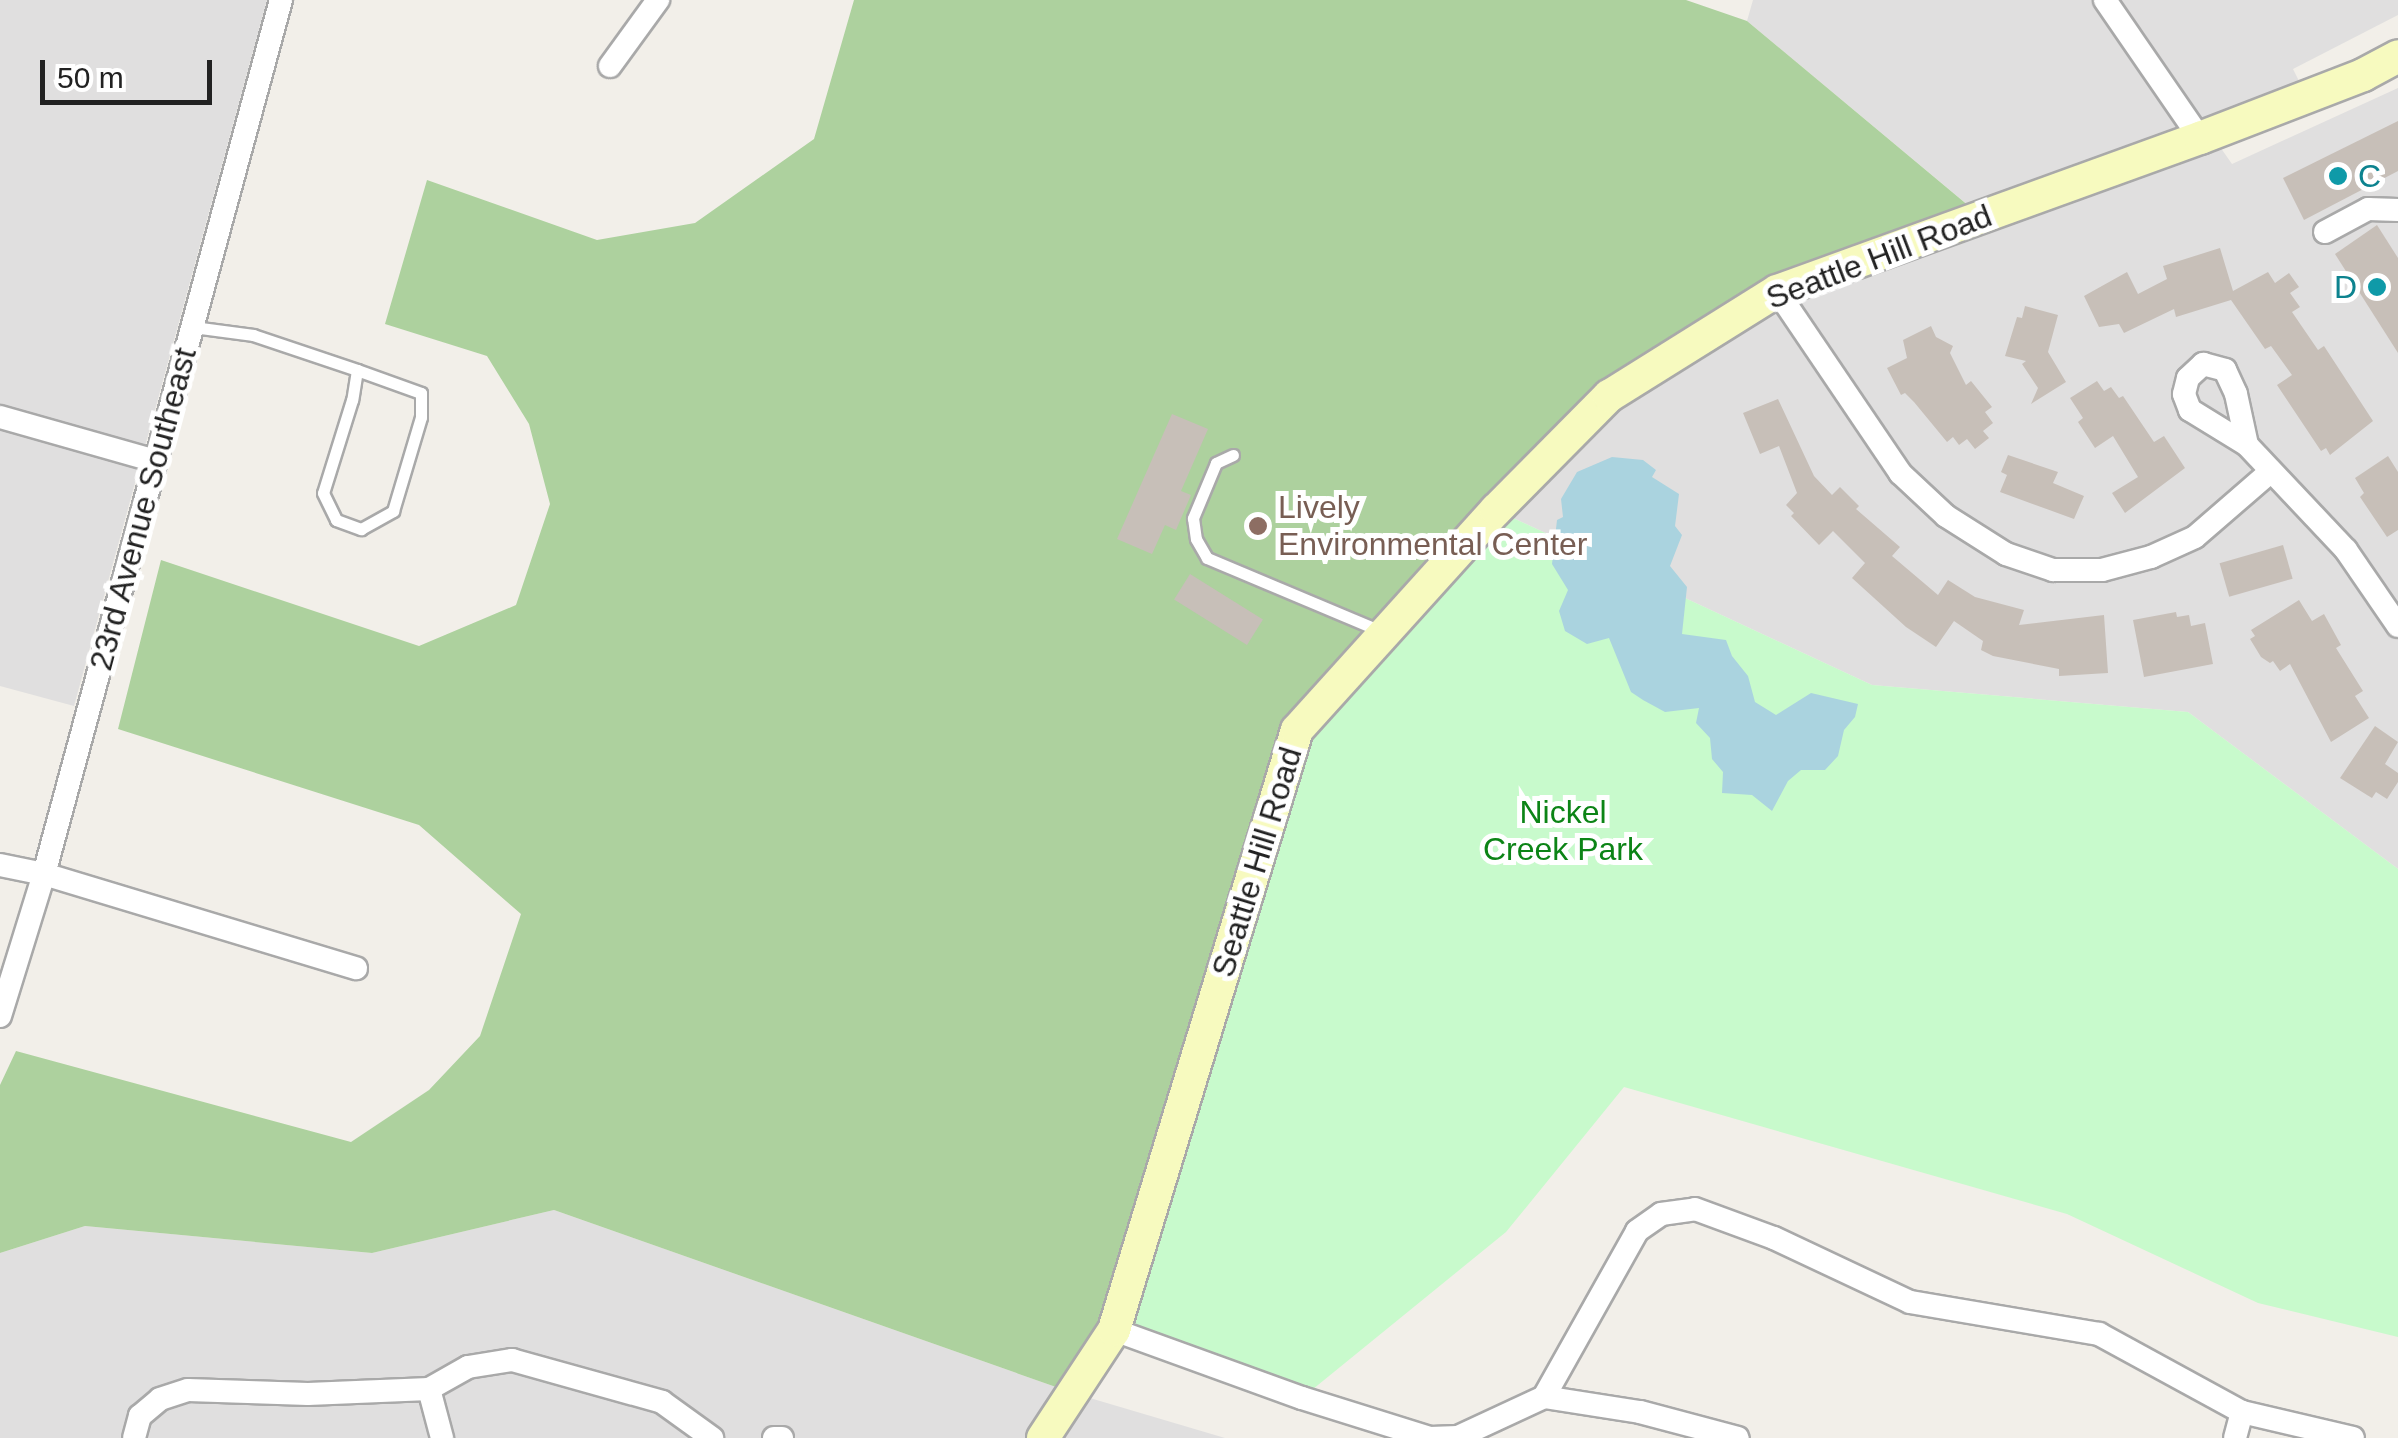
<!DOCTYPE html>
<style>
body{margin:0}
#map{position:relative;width:2398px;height:1438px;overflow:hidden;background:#f2efe9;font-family:Arial,sans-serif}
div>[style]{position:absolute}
.residential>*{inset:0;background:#e0dfdf}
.forest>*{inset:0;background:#add19e}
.park>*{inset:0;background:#c8facc}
.water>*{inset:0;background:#aad3df}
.building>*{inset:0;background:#c7bfb8;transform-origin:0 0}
.roads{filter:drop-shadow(2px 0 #a9a9a9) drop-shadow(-2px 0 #a9a9a9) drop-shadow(0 2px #a9a9a9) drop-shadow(0 -2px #a9a9a9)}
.lane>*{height:11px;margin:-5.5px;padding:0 5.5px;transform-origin:5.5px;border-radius:5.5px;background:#fff}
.street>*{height:22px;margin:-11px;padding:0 11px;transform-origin:11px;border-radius:11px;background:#fff}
.secondary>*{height:32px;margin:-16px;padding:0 16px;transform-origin:16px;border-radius:16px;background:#f7fabf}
.dots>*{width:28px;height:28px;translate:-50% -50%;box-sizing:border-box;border:5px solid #fff;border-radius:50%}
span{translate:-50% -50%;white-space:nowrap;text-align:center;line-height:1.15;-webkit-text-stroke:10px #fff;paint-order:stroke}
.culture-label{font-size:32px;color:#0d838f}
.left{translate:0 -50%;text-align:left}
.right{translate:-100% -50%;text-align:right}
.street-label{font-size:32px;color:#222}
.education-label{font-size:32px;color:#785e54}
.park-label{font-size:32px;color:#0c8416}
.scale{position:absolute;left:40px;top:60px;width:172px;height:45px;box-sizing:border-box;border:5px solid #222;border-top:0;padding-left:12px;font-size:30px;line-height:35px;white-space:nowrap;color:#222;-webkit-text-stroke:8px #fff;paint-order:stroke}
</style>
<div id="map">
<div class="residential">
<div style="clip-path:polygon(0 0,267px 0,74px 706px,0 686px)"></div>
<div style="clip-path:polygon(1753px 0,2398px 0,2398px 15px,2293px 69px,2307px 97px,2211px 134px,2232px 164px,2398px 88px,2398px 869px,2188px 712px,1872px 685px,1496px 510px,1609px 396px,1777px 291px,1981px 216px,1747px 21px)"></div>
<div style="clip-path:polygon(554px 1210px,1073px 1393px,1225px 1438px,0 1438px,0 1253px,85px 1226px,372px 1253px)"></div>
</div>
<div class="forest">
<div style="clip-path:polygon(854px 0,1686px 0,1747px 21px,1982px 217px,1777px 291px,1609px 396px,1496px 510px,1114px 1330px,1073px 1393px,554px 1210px,372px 1253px,85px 1226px,0 1253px,0 1085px,16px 1051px,351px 1142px,429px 1090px,480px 1036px,521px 914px,419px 825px,118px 729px,161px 560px,419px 646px,516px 605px,550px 504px,529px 424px,487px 356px,385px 324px,427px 180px,597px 240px,695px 223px,814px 139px)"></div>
</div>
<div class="park">
<div style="clip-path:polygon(1496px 510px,1872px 685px,2188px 712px,2398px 869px,2398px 1337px,2258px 1303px,2067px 1214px,1624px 1087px,1506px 1232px,1302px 1398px,1114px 1330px,1297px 730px)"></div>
</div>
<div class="water">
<div style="clip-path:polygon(1612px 457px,1643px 460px,1656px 470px,1652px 477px,1679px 494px,1675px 526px,1682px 535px,1670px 566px,1687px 587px,1682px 634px,1726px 640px,1732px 656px,1748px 676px,1755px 702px,1776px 715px,1811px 693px,1858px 704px,1855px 717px,1844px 730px,1838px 756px,1825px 770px,1801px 770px,1788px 781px,1772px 811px,1752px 795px,1722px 793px,1723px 772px,1712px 759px,1710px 738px,1696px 723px,1699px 708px,1665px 712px,1643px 700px,1631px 692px,1609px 638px,1587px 644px,1565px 631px,1559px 611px,1568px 590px,1552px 564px,1557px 520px,1563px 517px,1561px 499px,1577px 472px)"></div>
</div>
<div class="building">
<div style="clip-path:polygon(2398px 121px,2398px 171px,2304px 220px,2283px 178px)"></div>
<div style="clip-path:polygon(2377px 225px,2398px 258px,2398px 353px,2335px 254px)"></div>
<div style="clip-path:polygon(2220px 248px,2233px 291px,2268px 272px,2275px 283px,2289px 273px,2299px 287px,2290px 293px,2300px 307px,2292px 312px,2318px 350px,2324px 346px,2373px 421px,2330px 455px,2326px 448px,2321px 451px,2277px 385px,2292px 375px,2271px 346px,2265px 349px,2231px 300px,2176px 317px,2174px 309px,2124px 333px,2119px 324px,2099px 327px,2084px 296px,2127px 272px,2138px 294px,2167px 279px,2163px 266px)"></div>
<div style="clip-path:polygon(2025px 306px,2058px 315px,2048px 352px,2066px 382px,2031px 404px,2038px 388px,2022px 364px,2026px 361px,2005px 356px,2017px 317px,2022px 318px)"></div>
<div style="clip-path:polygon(1931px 326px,1936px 337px,1953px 346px,1950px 353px,1966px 385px,1971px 381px,1992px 407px,1985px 412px,1993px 423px,1983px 431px,1989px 438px,1975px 449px,1967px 439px,1959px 445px,1953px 437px,1947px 442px,1914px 402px,1905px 393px,1901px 395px,1887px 368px,1907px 358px,1903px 340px)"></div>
<div style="clip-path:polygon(2097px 381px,2104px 391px,2111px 387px,2119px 398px,2123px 396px,2154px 442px,2164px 436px,2185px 468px,2125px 513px,2112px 493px,2138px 477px,2113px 436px,2095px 448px,2078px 422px,2083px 418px,2070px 398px)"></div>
<div style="clip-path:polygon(1778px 399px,1814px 476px,1832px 495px,1840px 487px,1859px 506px,1856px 509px,1900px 547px,1892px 556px,1938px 595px,1948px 580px,1975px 597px,2024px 610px,2019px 625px,2104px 615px,2108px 673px,2059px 676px,2059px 669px,1993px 656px,1981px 650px,1983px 641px,1954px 621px,1936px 647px,1906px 627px,1852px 578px,1865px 563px,1833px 531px,1819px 545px,1791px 516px,1794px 513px,1786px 505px,1797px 493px,1779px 446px,1760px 454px,1743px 413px)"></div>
<div style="clip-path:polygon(1172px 414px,1208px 429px,1181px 491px,1191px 495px,1176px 530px,1165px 525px,1152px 554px,1117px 539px)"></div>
<div style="clip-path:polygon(2008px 455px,2058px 472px,2053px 483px,2084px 496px,2074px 519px,2000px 492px,2007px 475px,2001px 472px)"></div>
<div style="clip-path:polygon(2388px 456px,2398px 472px,2398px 530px,2387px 537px,2360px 497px,2364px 493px,2355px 478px)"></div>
<div style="left:2283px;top:545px;width:35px;height:66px;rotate:74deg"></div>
<div style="left:1190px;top:574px;width:86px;height:30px;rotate:32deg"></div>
<div style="clip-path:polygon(2299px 600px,2312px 621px,2324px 614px,2341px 645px,2336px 648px,2363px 691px,2355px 696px,2369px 718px,2331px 742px,2290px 664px,2280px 671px,2273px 661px,2270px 663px,2261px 657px,2250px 639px,2255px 636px,2251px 630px)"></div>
<div style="clip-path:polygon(2176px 612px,2177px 617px,2189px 615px,2191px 626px,2205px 623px,2213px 664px,2144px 677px,2133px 620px)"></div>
<div style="clip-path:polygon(2375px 726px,2398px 742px,2385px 764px,2398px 773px,2398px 782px,2387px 799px,2376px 792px,2372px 798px,2367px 795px,2340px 778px)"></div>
</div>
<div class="roads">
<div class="lane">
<div style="left:193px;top:327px;width:61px;rotate:7.6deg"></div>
<div style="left:253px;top:335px;width:110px;rotate:18.6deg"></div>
<div style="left:357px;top:370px;width:30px;rotate:99deg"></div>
<div style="left:352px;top:400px;width:97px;rotate:107.3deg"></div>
<div style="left:323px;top:493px;width:30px;rotate:64deg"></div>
<div style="left:336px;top:520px;width:27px;rotate:20deg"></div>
<div style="left:361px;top:529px;width:37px;rotate:-29deg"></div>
<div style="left:393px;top:511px;width:98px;rotate:-73.4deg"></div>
<div style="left:421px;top:417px;width:24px;rotate:-90deg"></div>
<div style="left:421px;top:393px;width:68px;rotate:-160.2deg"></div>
<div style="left:1233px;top:455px;width:19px;rotate:155deg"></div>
<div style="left:1216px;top:463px;width:60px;rotate:112.7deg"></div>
<div style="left:1193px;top:518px;width:21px;rotate:82deg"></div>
<div style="left:1196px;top:539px;width:22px;rotate:60deg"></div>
<div style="left:1207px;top:558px;width:189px;rotate:22.8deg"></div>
</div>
<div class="street">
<div style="left:2105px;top:0;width:168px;rotate:55.5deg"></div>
<div style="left:610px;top:66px;width:82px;rotate:-54deg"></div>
<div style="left:2325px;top:232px;width:49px;rotate:-28.1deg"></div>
<div style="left:2368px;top:209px;width:30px;rotate:2deg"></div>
<div style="left:1777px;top:291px;width:220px;rotate:55.9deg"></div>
<div style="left:1900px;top:473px;width:63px;rotate:43.1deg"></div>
<div style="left:1946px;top:516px;width:71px;rotate:32.3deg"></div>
<div style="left:2006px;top:554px;width:50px;rotate:18.8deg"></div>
<div style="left:2053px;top:570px;width:49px"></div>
<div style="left:2102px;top:570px;width:51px;rotate:-14.9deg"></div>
<div style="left:2151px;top:557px;width:48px;rotate:-24.4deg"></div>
<div style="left:2195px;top:537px;width:98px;rotate:-40.9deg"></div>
<div style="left:0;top:417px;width:162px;rotate:15.8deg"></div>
<div style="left:2247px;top:445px;width:67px;rotate:-148.4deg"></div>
<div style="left:2190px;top:410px;width:17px;rotate:-111deg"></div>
<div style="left:2184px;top:394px;width:16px;rotate:-76deg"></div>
<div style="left:2188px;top:378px;width:21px;rotate:-43deg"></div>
<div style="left:2203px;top:364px;width:23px;rotate:15deg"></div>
<div style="left:2225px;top:370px;width:26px;rotate:65deg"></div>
<div style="left:2236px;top:394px;width:52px;rotate:77.8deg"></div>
<div style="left:2247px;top:445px;width:144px;rotate:46.7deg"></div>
<div style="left:2346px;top:550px;width:92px;rotate:55.6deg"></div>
<div style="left:0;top:865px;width:45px;rotate:11.6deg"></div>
<div style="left:44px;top:874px;width:326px;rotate:16.8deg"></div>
<div style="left:0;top:1016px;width:149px;rotate:-72.8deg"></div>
<div style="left:44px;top:874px;width:906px;rotate:-74.83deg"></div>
<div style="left:1114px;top:1330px;width:200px;rotate:19.9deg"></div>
<div style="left:1302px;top:1398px;width:134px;rotate:17.4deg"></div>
<div style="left:1430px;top:1438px;width:28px;rotate:-2deg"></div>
<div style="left:1458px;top:1437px;width:95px;rotate:-24.9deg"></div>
<div style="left:1544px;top:1397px;width:97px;rotate:8.9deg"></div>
<div style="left:1640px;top:1412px;width:101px;rotate:14.9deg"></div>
<div style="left:429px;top:1389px;width:51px;rotate:75.1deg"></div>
<div style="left:1544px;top:1397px;width:190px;rotate:-60.7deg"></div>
<div style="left:1637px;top:1231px;width:29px;rotate:-35deg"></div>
<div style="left:1661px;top:1214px;width:34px;rotate:-8deg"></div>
<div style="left:1695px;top:1209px;width:84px;rotate:20.2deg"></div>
<div style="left:1774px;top:1238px;width:150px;rotate:25.2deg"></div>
<div style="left:1910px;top:1302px;width:192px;rotate:9.6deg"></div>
<div style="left:2099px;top:1334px;width:163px;rotate:28.6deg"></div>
<div style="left:2242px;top:1412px;width:114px;rotate:13.2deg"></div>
<div style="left:134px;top:1438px;width:23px;rotate:-75deg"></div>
<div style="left:140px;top:1416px;width:26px;rotate:-40deg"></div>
<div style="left:160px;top:1399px;width:29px;rotate:-18deg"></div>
<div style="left:188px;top:1390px;width:120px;rotate:1.9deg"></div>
<div style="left:308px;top:1394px;width:121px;rotate:-2.4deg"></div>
<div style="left:429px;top:1389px;width:45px;rotate:-29.4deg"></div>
<div style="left:468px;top:1367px;width:45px;rotate:-9deg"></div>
<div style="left:512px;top:1360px;width:156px;rotate:15.6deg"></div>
<div style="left:662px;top:1402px;width:62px;rotate:35.8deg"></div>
<div style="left:774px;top:1438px;width:8px"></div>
<div style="left:2235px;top:1438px;width:27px;rotate:-75deg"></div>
</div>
<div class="secondary">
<div style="left:1043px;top:1438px;width:129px;rotate:-56.7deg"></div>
<div style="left:1114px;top:1330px;width:627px;rotate:-73.04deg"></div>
<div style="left:1297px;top:730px;width:297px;rotate:-47.9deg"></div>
<div style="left:1496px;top:510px;width:161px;rotate:-45.3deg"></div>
<div style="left:1609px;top:396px;width:198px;rotate:-32deg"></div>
<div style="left:1777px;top:291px;width:450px;rotate:-19.9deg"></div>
<div style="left:2200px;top:138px;width:175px;rotate:-21.1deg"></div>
<div style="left:2363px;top:75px;width:40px;rotate:-28deg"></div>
</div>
</div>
<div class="dots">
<div style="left:2338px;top:176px;background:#0f9aa8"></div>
<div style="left:2377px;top:287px;background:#0f9aa8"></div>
<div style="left:1258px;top:526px;background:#8d6e63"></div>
</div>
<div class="culture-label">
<span class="left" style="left:2358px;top:176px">C</span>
<span class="right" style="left:2357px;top:287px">D</span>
</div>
<div class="street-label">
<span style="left:1879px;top:257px;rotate:-21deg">Seattle Hill Road</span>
<span style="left:143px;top:509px;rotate:-75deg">23rd Avenue Southeast</span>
<span style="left:1257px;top:862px;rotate:-73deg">Seattle Hill Road</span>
</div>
<div class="education-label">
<span class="left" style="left:1278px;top:526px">Lively<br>Environmental Center</span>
</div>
<div class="park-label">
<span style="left:1563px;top:831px">Nickel<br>Creek Park</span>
</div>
<div class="scale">50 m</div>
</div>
